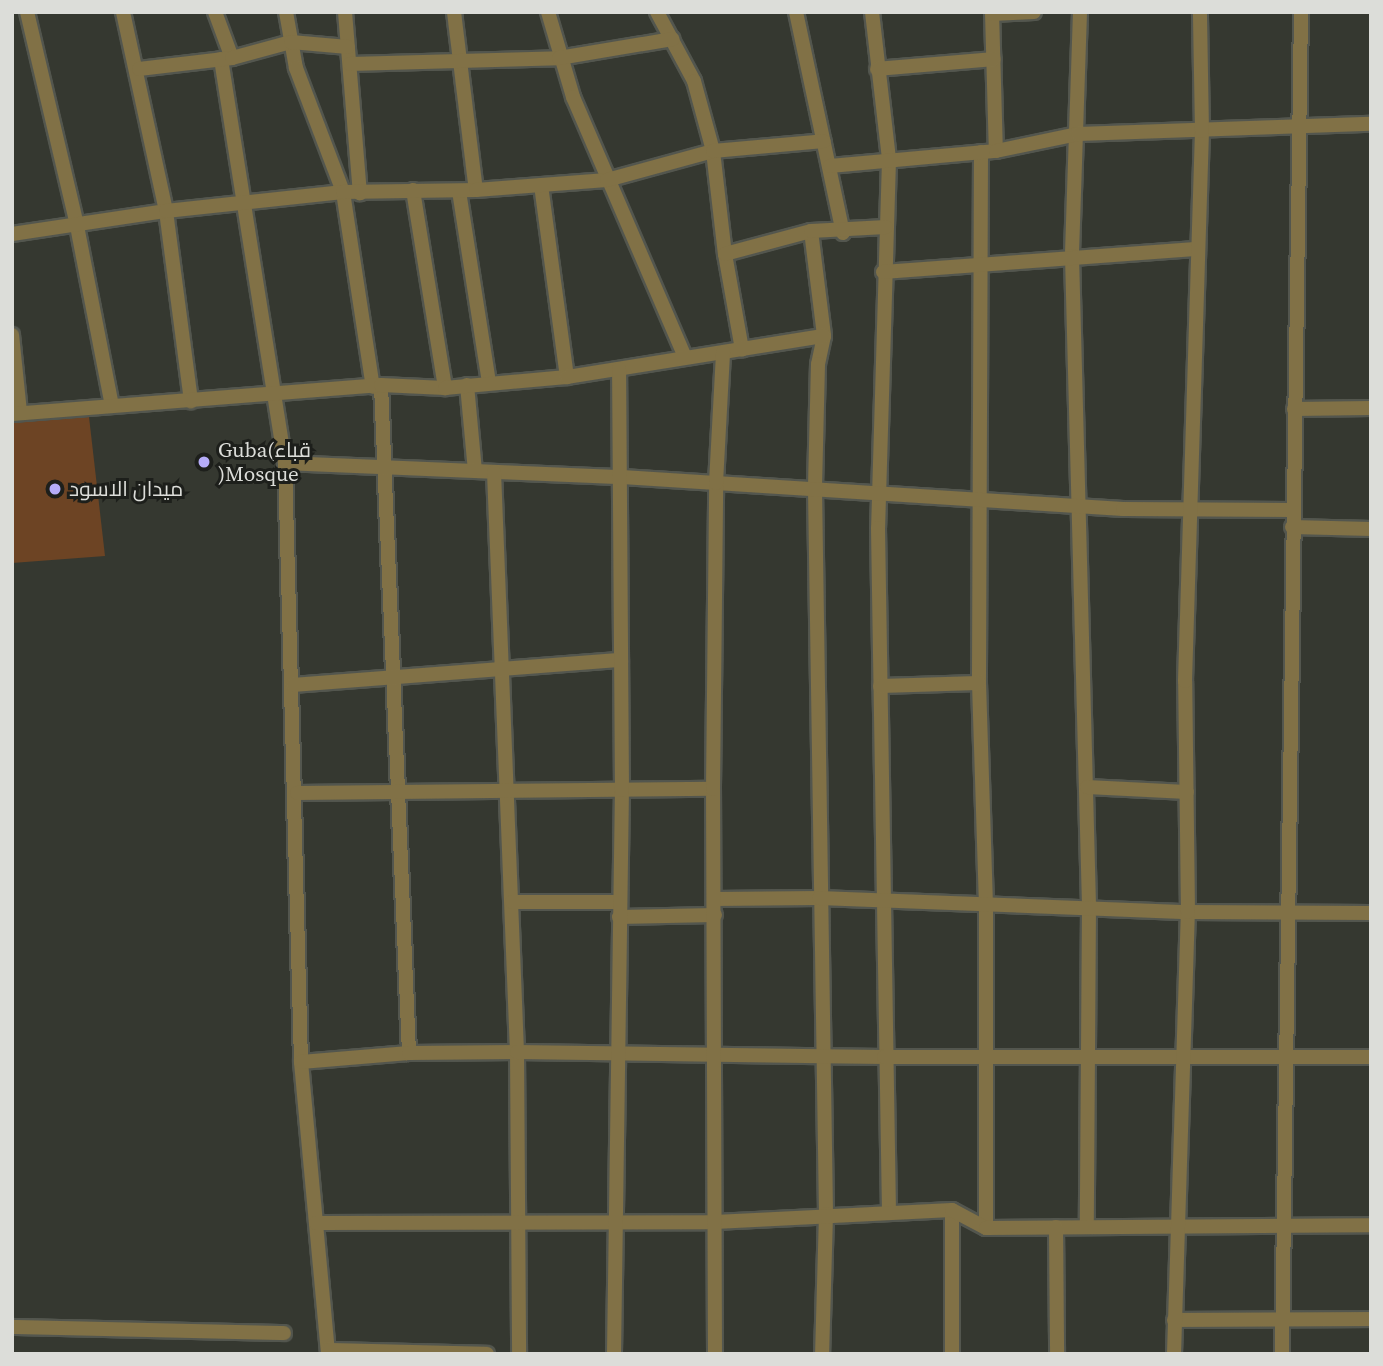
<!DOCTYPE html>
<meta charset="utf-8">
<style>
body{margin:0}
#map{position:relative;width:1383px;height:1366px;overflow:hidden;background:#353830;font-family:"Source Serif 4",Cairo,serif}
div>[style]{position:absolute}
.green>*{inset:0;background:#6d4424}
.roads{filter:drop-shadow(2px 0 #53564e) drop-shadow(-2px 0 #53564e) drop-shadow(0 2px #53564e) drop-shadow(0 -2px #53564e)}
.street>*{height:14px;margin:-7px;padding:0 7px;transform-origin:7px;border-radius:7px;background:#817146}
.dots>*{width:19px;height:19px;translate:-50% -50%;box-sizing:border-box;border:4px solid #1d1f1b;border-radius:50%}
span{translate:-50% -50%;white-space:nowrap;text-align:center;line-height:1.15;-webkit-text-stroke:6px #1d1f1b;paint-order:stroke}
.poi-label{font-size:21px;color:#dcddd9}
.left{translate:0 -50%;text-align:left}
.frame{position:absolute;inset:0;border:14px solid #dcddd9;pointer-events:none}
</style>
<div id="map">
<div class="green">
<div style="clip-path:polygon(89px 417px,105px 556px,12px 563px,12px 423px)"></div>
</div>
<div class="roads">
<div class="street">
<div style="left:27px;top:12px;width:220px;rotate:76.8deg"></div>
<div style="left:77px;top:226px;width:183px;rotate:79deg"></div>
<div style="left:123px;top:12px;width:204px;rotate:77.8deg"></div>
<div style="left:166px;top:211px;width:192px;rotate:82.5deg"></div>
<div style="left:215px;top:12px;width:49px;rotate:69.7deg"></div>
<div style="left:286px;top:12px;width:57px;rotate:79.9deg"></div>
<div style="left:296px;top:68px;width:133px;rotate:69.2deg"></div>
<div style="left:343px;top:192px;width:197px;rotate:81.3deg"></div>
<div style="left:345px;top:12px;width:182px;rotate:85.3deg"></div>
<div style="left:454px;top:12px;width:179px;rotate:83deg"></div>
<div style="left:548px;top:12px;width:89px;rotate:73.6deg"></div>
<div style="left:573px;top:97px;width:283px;rotate:66.7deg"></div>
<div style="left:657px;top:12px;width:78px;rotate:61.8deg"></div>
<div style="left:694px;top:81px;width:73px;rotate:74.8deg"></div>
<div style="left:713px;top:151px;width:104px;rotate:83.4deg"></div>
<div style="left:725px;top:254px;width:97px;rotate:79.9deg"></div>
<div style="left:796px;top:12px;width:226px;rotate:78deg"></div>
<div style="left:872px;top:12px;width:149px;rotate:83.4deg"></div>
<div style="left:889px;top:160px;width:368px;rotate:91.7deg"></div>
<div style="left:878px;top:528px;width:683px;rotate:89.08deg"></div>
<div style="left:992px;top:12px;width:139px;rotate:88.4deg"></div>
<div style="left:1080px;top:12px;width:244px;rotate:91.9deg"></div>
<div style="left:1072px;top:256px;width:651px;rotate:88.5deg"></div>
<div style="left:1089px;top:907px;width:320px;rotate:90.4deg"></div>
<div style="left:992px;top:14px;width:42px;rotate:-2.7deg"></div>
<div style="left:221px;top:59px;width:409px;rotate:81deg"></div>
<div style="left:285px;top:463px;width:599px;rotate:88.47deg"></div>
<div style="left:301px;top:1062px;width:293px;rotate:84.7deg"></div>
<div style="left:350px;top:64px;width:209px;rotate:-1.6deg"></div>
<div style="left:559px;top:58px;width:115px;rotate:-9.5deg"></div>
<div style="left:139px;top:69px;width:94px;rotate:-6.7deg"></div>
<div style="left:232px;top:58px;width:61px;rotate:-15.2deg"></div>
<div style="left:291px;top:42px;width:57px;rotate:5deg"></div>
<div style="left:877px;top:69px;width:117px;rotate:-4.9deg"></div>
<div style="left:981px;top:152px;width:531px;rotate:90.22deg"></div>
<div style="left:979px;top:683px;width:222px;rotate:88.2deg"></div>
<div style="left:986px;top:905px;width:323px;rotate:90deg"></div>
<div style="left:830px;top:166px;width:167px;rotate:-5.2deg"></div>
<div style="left:996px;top:151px;width:84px;rotate:-11.7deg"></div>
<div style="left:1078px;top:134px;width:293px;rotate:-2deg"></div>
<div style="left:541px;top:185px;width:194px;rotate:82.3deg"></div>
<div style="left:413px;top:190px;width:201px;rotate:80.8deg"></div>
<div style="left:459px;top:191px;width:194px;rotate:81.1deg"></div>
<div style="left:811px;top:231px;width:106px;rotate:82.9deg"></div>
<div style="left:824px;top:336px;width:29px;rotate:102deg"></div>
<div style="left:818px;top:364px;width:125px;rotate:91.4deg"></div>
<div style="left:815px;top:489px;width:725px;rotate:89.13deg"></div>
<div style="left:826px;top:1214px;width:140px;rotate:91.6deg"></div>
<div style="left:12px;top:234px;width:156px;rotate:-8.5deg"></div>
<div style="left:166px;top:211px;width:178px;rotate:-6.1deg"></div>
<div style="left:343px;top:192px;width:133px;rotate:-0.9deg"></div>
<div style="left:476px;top:190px;width:131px;rotate:-4.4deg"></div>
<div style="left:607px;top:180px;width:110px;rotate:-15.3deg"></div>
<div style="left:713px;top:151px;width:111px;rotate:-5.1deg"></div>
<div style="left:725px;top:254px;width:89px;rotate:-15deg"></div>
<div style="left:811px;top:231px;width:75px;rotate:-3.1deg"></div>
<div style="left:883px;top:272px;width:313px;rotate:-4.2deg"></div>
<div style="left:12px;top:335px;width:78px;rotate:84.1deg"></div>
<div style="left:381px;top:385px;width:669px;rotate:87.6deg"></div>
<div style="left:467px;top:385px;width:86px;rotate:84.7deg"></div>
<div style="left:1294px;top:409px;width:77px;rotate:-0.7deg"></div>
<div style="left:12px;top:414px;width:370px;rotate:-4.5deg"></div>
<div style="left:381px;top:385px;width:64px;rotate:2.7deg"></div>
<div style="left:445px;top:388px;width:122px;rotate:-5.2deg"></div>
<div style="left:567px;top:377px;width:260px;rotate:-9.1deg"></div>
<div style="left:285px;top:463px;width:337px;rotate:2.4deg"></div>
<div style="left:622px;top:477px;width:502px;rotate:3.65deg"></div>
<div style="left:1123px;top:509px;width:169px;rotate:0.3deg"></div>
<div style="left:494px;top:472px;width:580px;rotate:87.73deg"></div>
<div style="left:517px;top:1052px;width:302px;rotate:89.6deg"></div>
<div style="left:1292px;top:527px;width:79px;rotate:1.5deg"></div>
<div style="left:293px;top:685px;width:329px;rotate:-4.4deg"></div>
<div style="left:880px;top:686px;width:99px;rotate:-1.7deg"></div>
<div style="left:1087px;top:787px;width:100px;rotate:2.9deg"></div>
<div style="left:297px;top:793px;width:416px;rotate:-0.6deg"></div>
<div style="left:714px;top:899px;width:105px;rotate:-0.5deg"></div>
<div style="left:819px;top:898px;width:369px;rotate:2.2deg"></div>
<div style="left:1188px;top:912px;width:183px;rotate:0.3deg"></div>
<div style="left:512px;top:902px;width:107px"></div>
<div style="left:619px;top:917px;width:96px;rotate:-1.2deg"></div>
<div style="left:301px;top:1062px;width:108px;rotate:-4.8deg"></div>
<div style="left:409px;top:1053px;width:108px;rotate:-0.5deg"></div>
<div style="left:517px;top:1052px;width:367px;rotate:0.8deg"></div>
<div style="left:884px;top:1057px;width:487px"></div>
<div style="left:952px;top:1210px;width:144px;rotate:90deg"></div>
<div style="left:316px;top:1223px;width:399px;rotate:-0.1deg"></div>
<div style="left:715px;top:1222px;width:237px;rotate:-2.9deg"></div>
<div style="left:952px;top:1210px;width:38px;rotate:28deg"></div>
<div style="left:986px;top:1228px;width:385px;rotate:-0.4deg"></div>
<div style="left:1056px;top:1227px;width:127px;rotate:89.5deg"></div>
<div style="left:1174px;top:1320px;width:197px;rotate:-0.3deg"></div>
<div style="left:12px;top:1327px;width:272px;rotate:1.3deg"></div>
<div style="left:328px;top:1350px;width:159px;rotate:1.4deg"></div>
<div style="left:614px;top:1354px;width:564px;rotate:-89.19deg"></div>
<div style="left:622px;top:790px;width:421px;rotate:-90.4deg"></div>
<div style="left:715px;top:1354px;width:565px;rotate:-90.2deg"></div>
<div style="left:713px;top:789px;width:306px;rotate:-89.4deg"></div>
<div style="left:716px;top:483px;width:131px;rotate:-86.9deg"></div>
<div style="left:1174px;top:1354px;width:442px;rotate:-88.2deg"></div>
<div style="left:1188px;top:912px;width:231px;rotate:-90.7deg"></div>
<div style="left:1185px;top:681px;width:550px;rotate:-88.23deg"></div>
<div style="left:1202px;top:131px;width:119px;rotate:-91deg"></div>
<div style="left:1282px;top:1354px;width:1342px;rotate:-89.19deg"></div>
</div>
</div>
<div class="dots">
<div style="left:204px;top:462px;background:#b5acf8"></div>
<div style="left:55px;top:489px;background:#b5acf8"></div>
</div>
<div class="poi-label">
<span class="left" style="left:218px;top:462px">Guba(قباء<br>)Mosque</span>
<span class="left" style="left:69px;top:489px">ميدان الاسود</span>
</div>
<div class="frame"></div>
</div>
